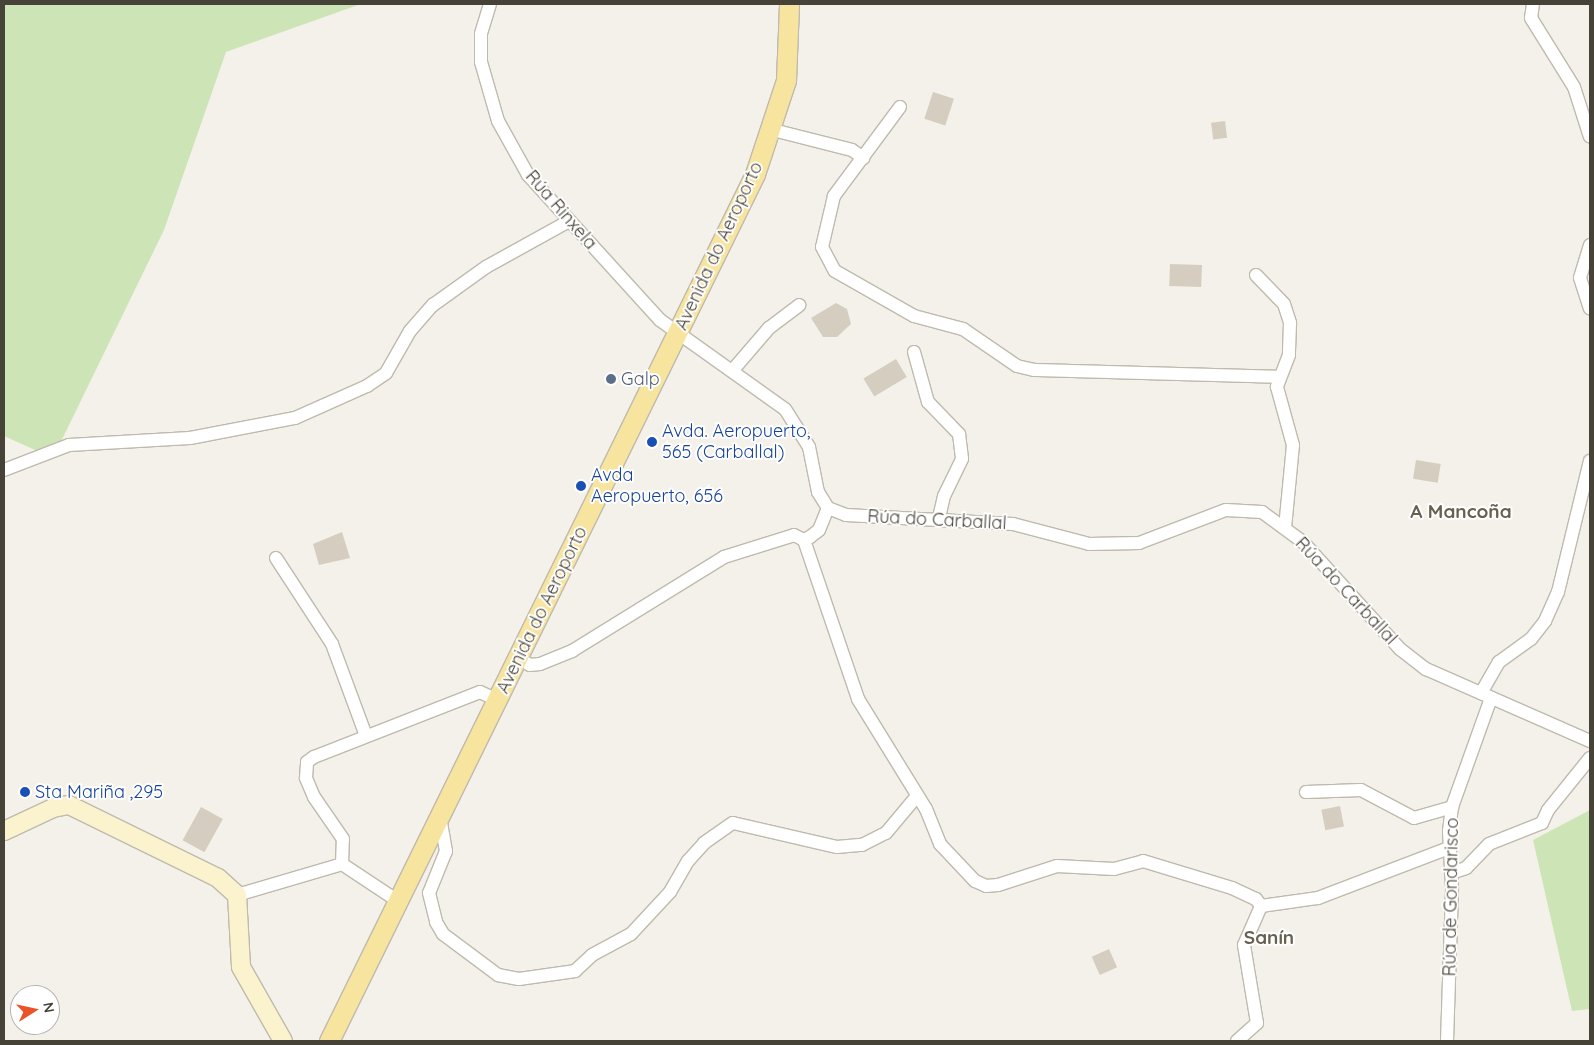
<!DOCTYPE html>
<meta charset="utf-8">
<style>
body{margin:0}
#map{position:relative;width:1594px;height:1045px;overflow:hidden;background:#f4f1ea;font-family:Quicksand,sans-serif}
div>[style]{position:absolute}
.green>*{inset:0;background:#cde5b6}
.building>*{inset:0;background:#d5cec0;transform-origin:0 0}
.roads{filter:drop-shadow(1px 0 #bfbaad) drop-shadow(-1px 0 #bfbaad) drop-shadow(0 1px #bfbaad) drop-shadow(0 -1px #bfbaad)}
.street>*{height:12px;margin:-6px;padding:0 6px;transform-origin:6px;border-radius:6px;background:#fff}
.secondary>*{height:18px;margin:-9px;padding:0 9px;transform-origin:9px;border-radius:9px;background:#fbf3cd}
.primary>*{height:19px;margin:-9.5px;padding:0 9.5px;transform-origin:9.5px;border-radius:9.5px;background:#f7e49f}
.dots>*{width:14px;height:14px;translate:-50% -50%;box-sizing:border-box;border:2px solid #fff;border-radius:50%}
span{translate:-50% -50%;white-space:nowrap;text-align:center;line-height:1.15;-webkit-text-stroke:4px #fff;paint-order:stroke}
.street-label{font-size:18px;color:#474238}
.service-label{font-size:18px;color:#4e5e75}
.left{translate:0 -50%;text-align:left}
.transit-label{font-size:18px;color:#164399}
.neighbourhood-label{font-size:19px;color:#696150;font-weight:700}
.frame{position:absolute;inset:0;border:5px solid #474238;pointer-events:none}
.north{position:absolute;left:10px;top:985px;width:50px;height:50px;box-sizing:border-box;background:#fff;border:1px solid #b5b3af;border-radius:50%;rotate:80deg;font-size:14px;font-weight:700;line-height:20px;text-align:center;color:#474238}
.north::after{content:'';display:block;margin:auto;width:18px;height:22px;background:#eb5229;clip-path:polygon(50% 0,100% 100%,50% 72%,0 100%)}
</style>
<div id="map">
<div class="green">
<div style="clip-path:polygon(4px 4px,361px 4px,226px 52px,164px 230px,53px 458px,4px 436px)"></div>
<div style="clip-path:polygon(1590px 810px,1590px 1009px,1572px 1011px,1533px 840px)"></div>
</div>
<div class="building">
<div style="left:933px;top:92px;width:22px;height:28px;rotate:18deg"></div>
<div style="left:1225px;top:121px;width:17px;height:14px;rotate:83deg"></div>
<div style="left:1170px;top:264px;width:32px;height:22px;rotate:2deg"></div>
<div style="clip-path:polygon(836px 303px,847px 309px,851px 324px,837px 337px,823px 337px,811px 318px)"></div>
<div style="left:896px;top:359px;width:21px;height:38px;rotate:59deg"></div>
<div style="left:1416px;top:460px;width:25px;height:19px;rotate:9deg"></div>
<div style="clip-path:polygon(342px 532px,350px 558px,319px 565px,313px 544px)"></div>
<div style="left:1340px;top:806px;width:21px;height:19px;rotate:79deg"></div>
<div style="left:201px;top:807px;width:25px;height:38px;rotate:29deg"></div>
<div style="left:1109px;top:949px;width:20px;height:19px;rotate:66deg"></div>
</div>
<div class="roads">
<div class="street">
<div style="left:490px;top:4px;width:31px;rotate:107deg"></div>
<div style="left:481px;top:34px;width:28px;rotate:90deg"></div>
<div style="left:481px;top:62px;width:61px;rotate:73.9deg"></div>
<div style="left:498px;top:121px;width:62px;rotate:60.9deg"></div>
<div style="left:528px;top:175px;width:196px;rotate:47.7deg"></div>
<div style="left:660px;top:320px;width:153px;rotate:35.5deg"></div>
<div style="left:785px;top:409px;width:45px;rotate:57.7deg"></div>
<div style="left:809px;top:447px;width:46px;rotate:78.7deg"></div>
<div style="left:818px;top:492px;width:19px;rotate:58deg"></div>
<div style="left:828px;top:508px;width:19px;rotate:21deg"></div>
<div style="left:846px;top:515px;width:167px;rotate:3.1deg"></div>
<div style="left:1013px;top:524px;width:79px;rotate:14.7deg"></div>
<div style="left:1089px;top:544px;width:50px;rotate:-1.1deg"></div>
<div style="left:1139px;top:543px;width:93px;rotate:-20.8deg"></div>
<div style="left:1226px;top:510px;width:36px;rotate:3deg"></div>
<div style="left:1262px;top:512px;width:51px;rotate:36.2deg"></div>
<div style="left:1303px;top:542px;width:144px;rotate:47.8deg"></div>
<div style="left:1400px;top:649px;width:33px;rotate:38deg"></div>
<div style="left:1426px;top:669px;width:179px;rotate:23.7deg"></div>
<div style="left:1533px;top:4px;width:14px;rotate:98deg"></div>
<div style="left:1531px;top:18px;width:81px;rotate:58.1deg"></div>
<div style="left:1574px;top:87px;width:52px;rotate:72.3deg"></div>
<div style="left:900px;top:107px;width:111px;rotate:126.6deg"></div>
<div style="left:834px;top:196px;width:52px;rotate:103.2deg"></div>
<div style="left:822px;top:247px;width:27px;rotate:62deg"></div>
<div style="left:835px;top:271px;width:91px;rotate:29.7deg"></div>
<div style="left:914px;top:316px;width:51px;rotate:14.9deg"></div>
<div style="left:963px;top:329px;width:65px;rotate:34.4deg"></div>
<div style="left:1017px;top:366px;width:17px;rotate:13deg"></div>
<div style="left:1034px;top:370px;width:245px;rotate:1.6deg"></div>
<div style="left:773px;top:130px;width:81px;rotate:14.2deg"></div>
<div style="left:852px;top:150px;width:14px;rotate:36deg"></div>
<div style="left:1590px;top:245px;width:34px;rotate:107deg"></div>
<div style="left:1580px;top:278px;width:32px;rotate:72deg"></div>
<div style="left:1256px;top:275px;width:40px;rotate:46deg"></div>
<div style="left:1284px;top:304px;width:20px;rotate:72deg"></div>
<div style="left:1290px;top:323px;width:32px;rotate:92deg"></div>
<div style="left:1289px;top:355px;width:34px;rotate:111deg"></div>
<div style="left:1277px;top:387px;width:60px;rotate:74.6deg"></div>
<div style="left:1293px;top:445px;width:83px;rotate:95.5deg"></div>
<div style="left:914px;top:352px;width:52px;rotate:74.4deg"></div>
<div style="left:928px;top:402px;width:45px;rotate:45.9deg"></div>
<div style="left:959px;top:434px;width:25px;rotate:83deg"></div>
<div style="left:962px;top:459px;width:41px;rotate:115.9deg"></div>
<div style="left:944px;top:496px;width:23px;rotate:103deg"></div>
<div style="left:732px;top:371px;width:57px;rotate:-49.3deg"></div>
<div style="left:769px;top:328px;width:38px;rotate:-37deg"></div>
<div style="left:4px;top:470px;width:70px;rotate:-21deg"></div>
<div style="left:69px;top:445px;width:121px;rotate:-3.3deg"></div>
<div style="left:190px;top:438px;width:107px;rotate:-10.8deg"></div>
<div style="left:295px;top:418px;width:79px;rotate:-24deg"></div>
<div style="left:367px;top:386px;width:23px;rotate:-34deg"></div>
<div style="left:386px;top:373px;width:48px;rotate:-60.3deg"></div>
<div style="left:410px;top:331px;width:35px;rotate:-49deg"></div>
<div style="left:433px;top:305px;width:65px;rotate:-35.6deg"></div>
<div style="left:486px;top:267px;width:95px;rotate:-29deg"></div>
<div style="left:804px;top:540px;width:168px;rotate:71.2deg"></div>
<div style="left:858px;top:699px;width:129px;rotate:58.3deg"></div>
<div style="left:926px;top:809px;width:38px;rotate:68deg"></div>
<div style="left:940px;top:844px;width:51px;rotate:46.6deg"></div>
<div style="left:975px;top:881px;width:12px;rotate:24deg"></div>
<div style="left:986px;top:886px;width:12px;rotate:-5deg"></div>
<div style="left:998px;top:885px;width:62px;rotate:-17.9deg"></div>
<div style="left:1057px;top:866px;width:57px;rotate:3deg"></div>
<div style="left:1114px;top:869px;width:30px;rotate:-15deg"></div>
<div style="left:1143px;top:861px;width:93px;rotate:16.9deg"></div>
<div style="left:1232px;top:888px;width:26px;rotate:25deg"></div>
<div style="left:1256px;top:899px;width:9px;rotate:54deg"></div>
<div style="left:276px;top:558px;width:103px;rotate:56.9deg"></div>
<div style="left:332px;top:644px;width:98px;rotate:69.7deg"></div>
<div style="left:518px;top:658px;width:14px;rotate:30deg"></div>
<div style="left:530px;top:665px;width:10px;rotate:-6deg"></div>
<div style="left:540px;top:664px;width:35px;rotate:-22deg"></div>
<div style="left:572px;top:651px;width:179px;rotate:-31.7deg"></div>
<div style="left:724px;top:557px;width:73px;rotate:-17.4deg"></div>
<div style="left:794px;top:535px;width:11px;rotate:27deg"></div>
<div style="left:804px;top:540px;width:7px;rotate:-27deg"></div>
<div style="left:810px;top:537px;width:11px;rotate:-38deg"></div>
<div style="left:819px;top:530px;width:24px;rotate:-68deg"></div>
<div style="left:1481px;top:693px;width:36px;rotate:-60deg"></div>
<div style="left:1499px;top:662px;width:39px;rotate:-36deg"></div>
<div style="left:1531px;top:639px;width:23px;rotate:-52deg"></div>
<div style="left:1545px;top:621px;width:32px;rotate:-66deg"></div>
<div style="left:1558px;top:592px;width:135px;rotate:-76.3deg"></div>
<div style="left:1306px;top:792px;width:55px;rotate:-2.1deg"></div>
<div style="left:1361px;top:790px;width:60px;rotate:27.8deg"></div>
<div style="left:1414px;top:818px;width:40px;rotate:-16deg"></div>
<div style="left:440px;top:817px;width:35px;rotate:80deg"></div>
<div style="left:446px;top:851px;width:45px;rotate:112deg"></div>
<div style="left:429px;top:893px;width:30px;rotate:76deg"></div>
<div style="left:436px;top:922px;width:14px;rotate:60deg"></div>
<div style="left:443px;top:934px;width:69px;rotate:36.7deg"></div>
<div style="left:498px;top:975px;width:21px;rotate:11deg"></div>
<div style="left:519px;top:979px;width:57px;rotate:-8.1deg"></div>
<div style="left:575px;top:971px;width:23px;rotate:-43deg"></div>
<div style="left:592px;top:955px;width:44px;rotate:-28.3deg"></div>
<div style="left:631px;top:934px;width:57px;rotate:-47.1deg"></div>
<div style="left:670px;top:892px;width:36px;rotate:-60deg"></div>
<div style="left:688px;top:861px;width:24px;rotate:-48deg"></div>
<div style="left:704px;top:843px;width:35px;rotate:-35deg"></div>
<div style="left:733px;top:823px;width:107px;rotate:13deg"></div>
<div style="left:837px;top:847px;width:25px;rotate:-5deg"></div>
<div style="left:862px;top:845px;width:27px;rotate:-27deg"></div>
<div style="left:886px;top:833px;width:48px;rotate:-50deg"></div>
<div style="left:342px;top:864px;width:67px;rotate:33.5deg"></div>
<div style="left:1451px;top:873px;width:16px;rotate:-18deg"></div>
<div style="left:1466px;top:868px;width:33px;rotate:-46deg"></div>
<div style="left:1489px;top:844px;width:57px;rotate:-21.6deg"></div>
<div style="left:1542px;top:823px;width:14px;rotate:-65deg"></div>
<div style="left:1548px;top:810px;width:67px;rotate:-51.1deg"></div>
<div style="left:237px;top:895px;width:109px;rotate:-16.4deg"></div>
<div style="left:342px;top:864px;width:25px;rotate:-88deg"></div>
<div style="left:343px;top:839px;width:51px;rotate:-124.6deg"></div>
<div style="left:314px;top:797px;width:21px;rotate:-113deg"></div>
<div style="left:306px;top:778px;width:16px;rotate:-86deg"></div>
<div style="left:307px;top:762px;width:9px;rotate:-36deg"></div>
<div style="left:314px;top:757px;width:178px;rotate:-21.4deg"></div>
<div style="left:480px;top:692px;width:19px;rotate:25deg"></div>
<div style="left:1237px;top:1041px;width:27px;rotate:-42deg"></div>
<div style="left:1257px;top:1023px;width:79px;rotate:-99.5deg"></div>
<div style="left:1244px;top:945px;width:43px;rotate:-66.4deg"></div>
<div style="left:1261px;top:906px;width:58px;rotate:-8deg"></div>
<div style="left:1318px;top:898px;width:140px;rotate:-20.9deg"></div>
<div style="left:1447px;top:1041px;width:154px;rotate:-88.1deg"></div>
<div style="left:1452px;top:887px;width:56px;rotate:-93.1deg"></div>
<div style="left:1449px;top:831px;width:24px;rotate:-83deg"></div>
<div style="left:1452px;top:807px;width:116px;rotate:-70.3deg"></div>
</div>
<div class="secondary">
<div style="left:4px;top:831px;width:54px;rotate:-25.1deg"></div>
<div style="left:53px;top:808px;width:16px;rotate:-11deg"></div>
<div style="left:69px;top:805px;width:166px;rotate:26.1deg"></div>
<div style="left:218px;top:878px;width:25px;rotate:42deg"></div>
<div style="left:237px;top:895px;width:72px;rotate:86.8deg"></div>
<div style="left:241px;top:967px;width:85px;rotate:60.4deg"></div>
</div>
<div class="primary">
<div style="left:329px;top:1041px;width:966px;rotate:-63.83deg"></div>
<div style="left:755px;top:174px;width:99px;rotate:-71.7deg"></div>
<div style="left:786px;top:80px;width:76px;rotate:-87.7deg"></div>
</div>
</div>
<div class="dots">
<div style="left:611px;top:379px;background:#5c6f8a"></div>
<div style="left:652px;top:442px;background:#1a4fb4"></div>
<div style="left:581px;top:486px;background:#1a4fb4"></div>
<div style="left:25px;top:792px;background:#1a4fb4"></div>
</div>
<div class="street-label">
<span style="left:561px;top:210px;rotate:49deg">Rúa Rinxela</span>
<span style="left:719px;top:246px;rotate:-65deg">Avenida do Aeroporto</span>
<span style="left:937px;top:520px;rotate:3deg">Rúa do Carballal</span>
<span style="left:1346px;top:591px;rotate:47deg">Rúa do Carballal</span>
<span style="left:542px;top:610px;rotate:-64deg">Avenida do Aeroporto</span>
<span style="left:1451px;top:897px;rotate:-89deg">Rúa de Gondarisco</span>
</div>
<div class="service-label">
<span class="left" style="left:621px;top:379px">Galp</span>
</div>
<div class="transit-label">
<span class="left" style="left:662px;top:442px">Avda. Aeropuerto,<br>565 (Carballal)</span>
<span class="left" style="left:591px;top:486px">Avda<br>Aeropuerto, 656</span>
<span class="left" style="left:35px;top:792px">Sta Mariña ,295</span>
</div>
<div class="neighbourhood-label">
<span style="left:1461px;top:512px">A Mancoña</span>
<span style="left:1269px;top:938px">Sanín</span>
</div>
<div class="frame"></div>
<div class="north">N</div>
</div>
